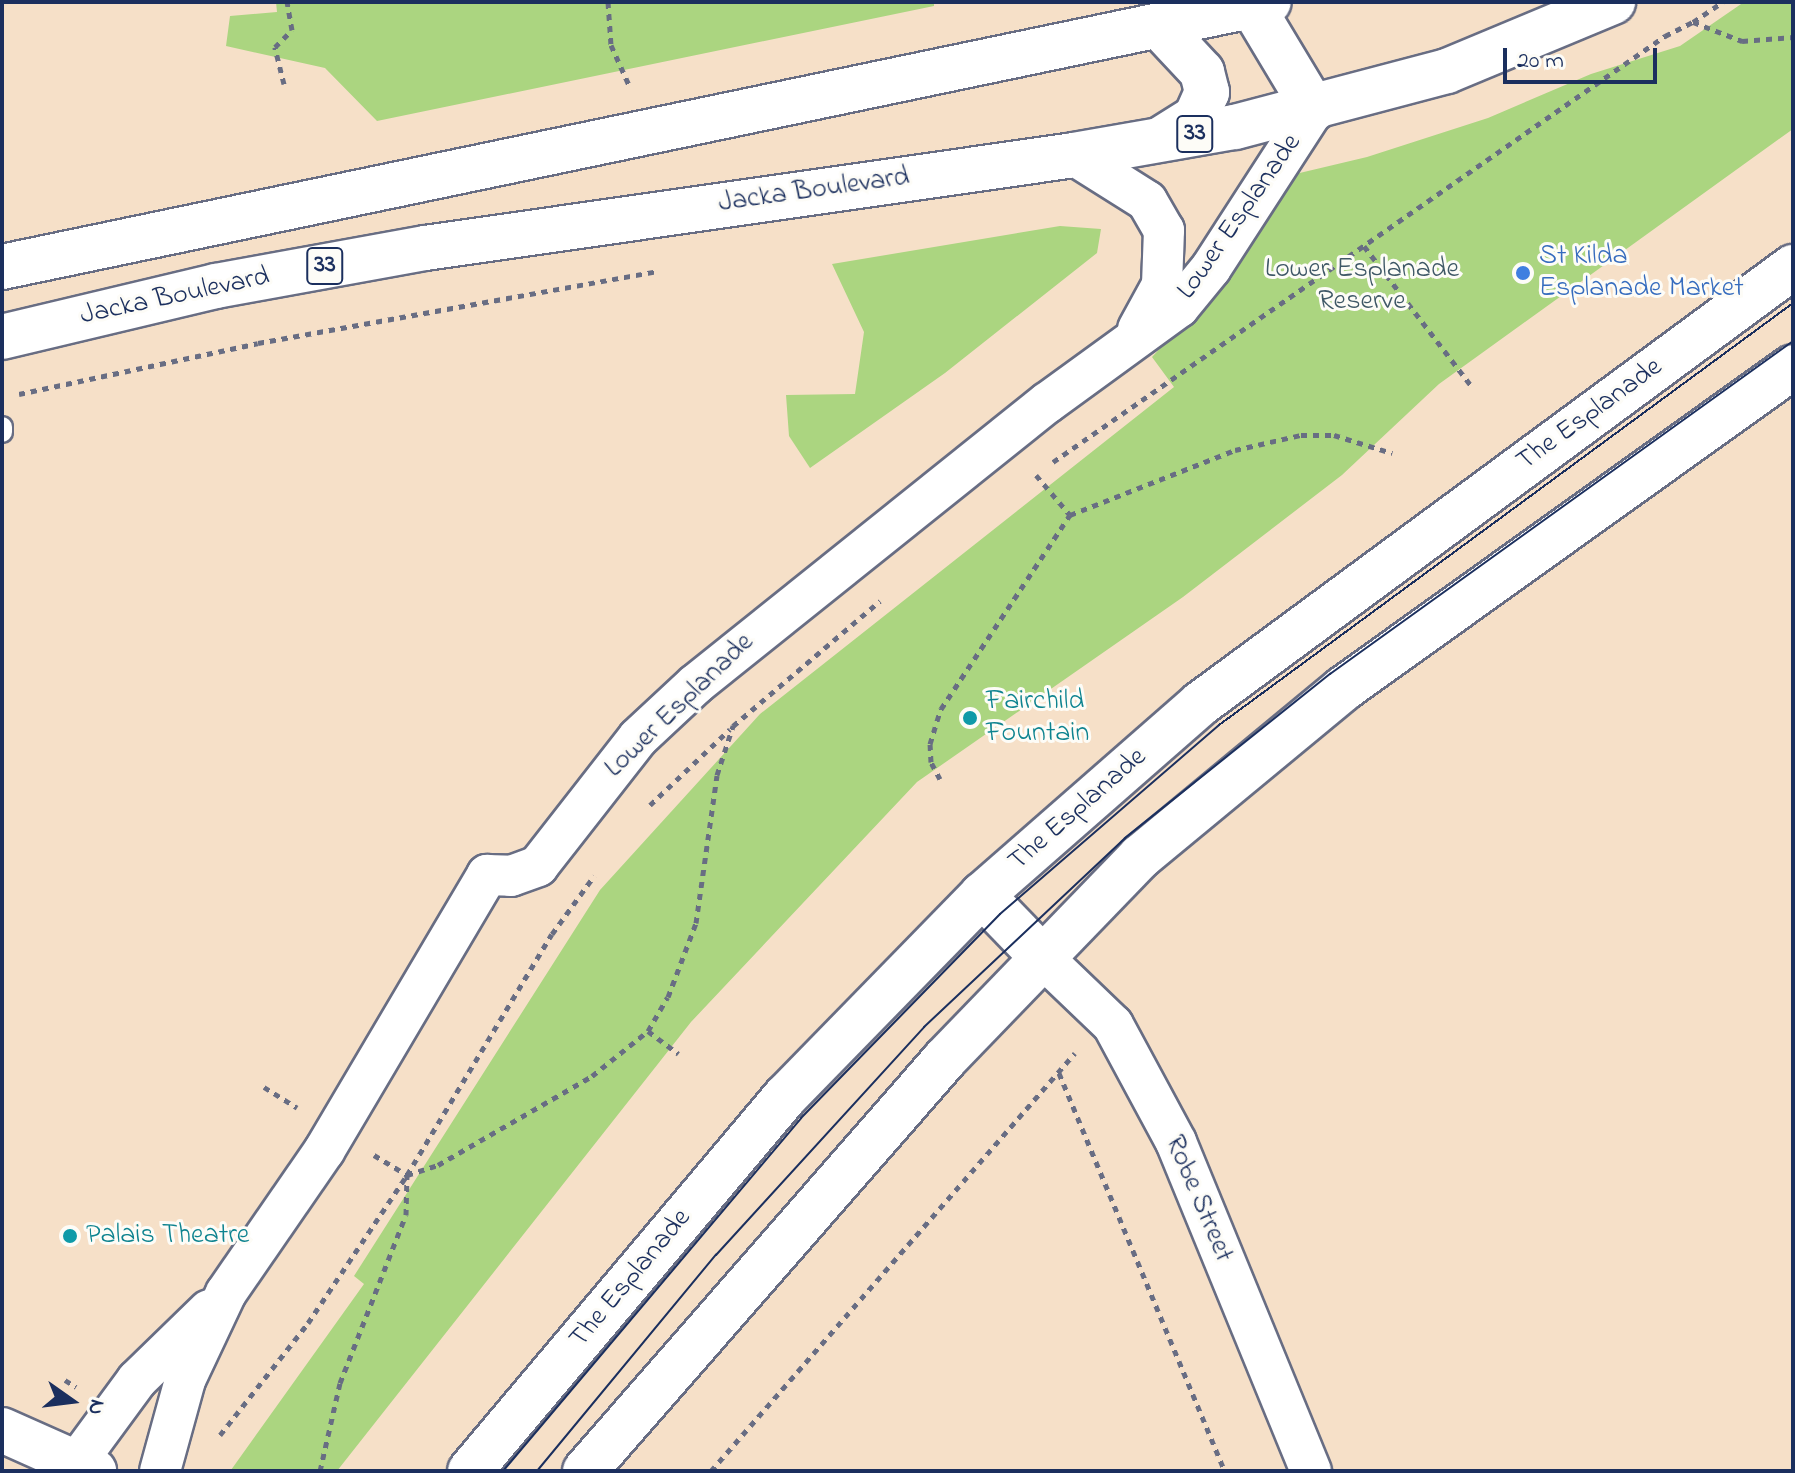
<!DOCTYPE html>
<style>
body{margin:0}
#map{position:relative;width:1795px;height:1473px;overflow:hidden;background:#f6e0c8;font-family:"Indie Flower",sans-serif}
div>[style]{position:absolute}
.green>*{inset:0;background:#abd580}
.path>*{height:5px;margin-top:-2.5px;transform-origin:0;background:repeating-linear-gradient(90deg,#686d83 0 6px,transparent 0 12px)}
.roads{filter:drop-shadow(2px 0 #686d83) drop-shadow(-2px 0 #686d83) drop-shadow(0 2px #686d83) drop-shadow(0 -2px #686d83)}
.lane>*{height:20px;margin:-10px;padding:0 10px;transform-origin:10px;border-radius:10px;background:#fff}
.street>*{height:40px;margin:-20px;padding:0 20px;transform-origin:20px;border-radius:20px;background:#fff}
.secondary>*{height:44px;margin:-22px;padding:0 22px;transform-origin:22px;border-radius:22px;background:#fff}
.primary>*{height:44px;margin:-22px;padding:0 22px;transform-origin:22px;border-radius:22px;background:#fff}
.tram>*{height:2px;margin:-1px;padding:0 1px;transform-origin:1px;border-radius:1px;background:#1b2f5e}
.dots>*{width:22px;height:22px;translate:-50% -50%;box-sizing:border-box;border:4px solid #fdfcf7;border-radius:50%}
span{translate:-50% -50%;white-space:nowrap;text-align:center;line-height:1.15;-webkit-text-stroke:6px #fdfcf7;paint-order:stroke}
.shield-label span{padding:2px 6px;background:#fdfcf7;border:2px solid;border-radius:6px;-webkit-text-stroke-width:0}
.shield-label{font-size:26px;color:#1b2f5e;font-weight:700}
.street-label{font-size:28px;color:#1b2f5e}
.shop-label{font-size:28px;color:#366cbe}
.left{translate:0 -50%;text-align:left}
.park-label{font-size:28px;color:#3f5866}
.culture-label{font-size:28px;color:#0d838f}
.frame{position:absolute;inset:0;border:4px solid #1b2f5e;pointer-events:none}
.north{position:absolute;left:32px;top:1361px;width:80px;height:80px;-webkit-text-stroke:6px #fdfcf7;paint-order:stroke;rotate:104deg;font-size:22px;font-weight:700;line-height:32px;text-align:center;color:#1b2f5e}
.north::after{content:'';display:block;margin:auto;width:28px;height:36px;background:#1b2f5e;clip-path:polygon(50% 0,100% 100%,50% 72%,0 100%)}
.scale{position:absolute;left:1503px;top:48px;width:154px;height:36px;box-sizing:border-box;border:4px solid #1b2f5e;border-top:0;padding-left:10px;font-size:24px;line-height:28px;white-space:nowrap;color:#1b2f5e;-webkit-text-stroke:6px #fdfcf7;paint-order:stroke}
</style>
<div id="map">
<div class="green">
<div style="clip-path:polygon(276px 2px,934px 2px,934px 6px,377px 121px,325px 68px,226px 46px,230px 16px,277px 12px)"></div>
<div style="clip-path:polygon(1744px 2px,1793px 2px,1793px 129px,1439px 384px,1342px 475px,1183px 597px,917px 782px,691px 1022px,337px 1471px,231px 1470px,364px 1284px,354px 1276px,600px 890px,760px 714px,1174px 387px,1152px 357px,1193px 313px,1287px 176px,1367px 157px,1488px 118px,1591px 74px,1680px 46px)"></div>
<div style="clip-path:polygon(1060px 226px,1101px 229px,1097px 253px,945px 373px,810px 468px,789px 436px,786px 395px,855px 394px,864px 332px,832px 264px)"></div>
</div>
<div class="path">
<div style="left:608px;top:2px;width:43px;rotate:86deg"></div>
<div style="left:611px;top:45px;width:44px;rotate:65.8deg"></div>
<div style="left:1693px;top:22px;width:36px;rotate:-34deg"></div>
<div style="left:284px;top:84px;width:38px;rotate:-104deg"></div>
<div style="left:275px;top:47px;width:24px;rotate:-45deg"></div>
<div style="left:292px;top:30px;width:28px;rotate:-100deg"></div>
<div style="left:1364px;top:246px;width:178px;rotate:52.5deg"></div>
<div style="left:19px;top:394px;width:244px;rotate:-12deg"></div>
<div style="left:258px;top:343px;width:406px;rotate:-10.2deg"></div>
<div style="left:1053px;top:462px;width:746px;rotate:-34.84deg"></div>
<div style="left:1665px;top:36px;width:31px;rotate:-27deg"></div>
<div style="left:1693px;top:22px;width:53px;rotate:21.2deg"></div>
<div style="left:1742px;top:41px;width:51px;rotate:-4.5deg"></div>
<div style="left:1036px;top:475px;width:52px;rotate:49.6deg"></div>
<div style="left:940px;top:779px;width:19px;rotate:-118deg"></div>
<div style="left:931px;top:762px;width:18px;rotate:-93deg"></div>
<div style="left:930px;top:744px;width:37px;rotate:-73deg"></div>
<div style="left:941px;top:709px;width:233px;rotate:-56.4deg"></div>
<div style="left:1070px;top:515px;width:177px;rotate:-21.5deg"></div>
<div style="left:1235px;top:450px;width:68px;rotate:-12.8deg"></div>
<div style="left:1301px;top:435px;width:33px"></div>
<div style="left:1334px;top:435px;width:61px;rotate:17.2deg"></div>
<div style="left:650px;top:805px;width:110px;rotate:-43.5deg"></div>
<div style="left:648px;top:1031px;width:38px;rotate:37deg"></div>
<div style="left:1059px;top:1073px;width:431px;rotate:67.4deg"></div>
<div style="left:264px;top:1087px;width:39px;rotate:32deg"></div>
<div style="left:374px;top:1155px;width:39px;rotate:31deg"></div>
<div style="left:65px;top:1380px;width:13px;rotate:32deg"></div>
<div style="left:220px;top:1435px;width:142px;rotate:-51.8deg"></div>
<div style="left:308px;top:1323px;width:178px;rotate:-56.2deg"></div>
<div style="left:407px;top:1175px;width:281px;rotate:-59deg"></div>
<div style="left:552px;top:934px;width:72px;rotate:-54.1deg"></div>
<div style="left:320px;top:1471px;width:90px;rotate:-77.2deg"></div>
<div style="left:340px;top:1383px;width:180px;rotate:-68.6deg"></div>
<div style="left:406px;top:1215px;width:40px;rotate:-88.6deg"></div>
<div style="left:407px;top:1175px;width:33px;rotate:-18deg"></div>
<div style="left:438px;top:1165px;width:178px;rotate:-30deg"></div>
<div style="left:592px;top:1076px;width:72px;rotate:-38.8deg"></div>
<div style="left:648px;top:1031px;width:39px;rotate:-60deg"></div>
<div style="left:668px;top:997px;width:79px;rotate:-69.3deg"></div>
<div style="left:696px;top:923px;width:149px;rotate:-81.9deg"></div>
<div style="left:717px;top:775px;width:52px;rotate:-71.9deg"></div>
<div style="left:733px;top:726px;width:193px;rotate:-40.4deg"></div>
<div style="left:711px;top:1471px;width:554px;rotate:-48.95deg"></div>
</div>
<div class="roads">
<div class="lane">
<div style="left:2px;top:427px;width:5px;rotate:90deg"></div>
</div>
<div class="street">
<div style="left:1074px;top:155px;width:86px;rotate:32.2deg"></div>
<div style="left:1147px;top:201px;width:34px;rotate:60deg"></div>
<div style="left:1164px;top:230px;width:55px;rotate:92.1deg"></div>
<div style="left:1162px;top:285px;width:50px;rotate:118.6deg"></div>
<div style="left:1040px;top:955px;width:101px;rotate:43.8deg"></div>
<div style="left:1113px;top:1025px;width:133px;rotate:61.7deg"></div>
<div style="left:1176px;top:1142px;width:356px;rotate:67.7deg"></div>
<div style="left:76px;top:1463px;width:103px;rotate:-53.7deg"></div>
<div style="left:137px;top:1380px;width:100px;rotate:-44.2deg"></div>
<div style="left:160px;top:1471px;width:94px;rotate:-74.6deg"></div>
<div style="left:185px;top:1380px;width:96px;rotate:-64.8deg"></div>
<div style="left:226px;top:1293px;width:173px;rotate:-55.4deg"></div>
<div style="left:324px;top:1151px;width:321px;rotate:-59.4deg"></div>
<div style="left:487px;top:875px;width:24px;rotate:2deg"></div>
<div style="left:511px;top:876px;width:29px;rotate:-20deg"></div>
<div style="left:538px;top:866px;width:162px;rotate:-52deg"></div>
<div style="left:638px;top:738px;width:79px;rotate:-43deg"></div>
<div style="left:696px;top:684px;width:450px;rotate:-38.7deg"></div>
<div style="left:1047px;top:403px;width:163px;rotate:-36deg"></div>
<div style="left:1179px;top:307px;width:50px;rotate:-50.6deg"></div>
<div style="left:1211px;top:268px;width:189px;rotate:-57.1deg"></div>
</div>
<div class="secondary">
<div style="left:982px;top:895px;width:83px;rotate:46deg"></div>
<div style="left:2px;top:1430px;width:101px;rotate:24deg"></div>
<div style="left:470px;top:1471px;width:490px;rotate:-49.9deg"></div>
<div style="left:786px;top:1096px;width:281px;rotate:-45.7deg"></div>
<div style="left:982px;top:895px;width:290px;rotate:-41.2deg"></div>
<div style="left:1200px;top:704px;width:737px;rotate:-36.39deg"></div>
<div style="left:585px;top:1471px;width:547px;rotate:-48.85deg"></div>
<div style="left:945px;top:1059px;width:281px;rotate:-46deg"></div>
<div style="left:1140px;top:857px;width:264px;rotate:-39.6deg"></div>
<div style="left:1343px;top:689px;width:553px;rotate:-35.59deg"></div>
</div>
<div class="primary">
<div style="left:1252px;top:6px;width:120px;rotate:59deg"></div>
<div style="left:1159px;top:26px;width:63px;rotate:46.9deg"></div>
<div style="left:1202px;top:72px;width:21px;rotate:76deg"></div>
<div style="left:1207px;top:92px;width:27px;rotate:114deg"></div>
<div style="left:1196px;top:117px;width:41px;rotate:147.8deg"></div>
<div style="left:2px;top:267px;width:1294px;rotate:-11.81deg"></div>
<div style="left:2px;top:337px;width:220px;rotate:-13.4deg"></div>
<div style="left:216px;top:286px;width:212px;rotate:-10.3deg"></div>
<div style="left:425px;top:248px;width:656px;rotate:-8.15deg"></div>
<div style="left:1074px;top:155px;width:163px;rotate:-9.9deg"></div>
<div style="left:1235px;top:127px;width:219px;rotate:-14.8deg"></div>
<div style="left:1447px;top:71px;width:180px;rotate:-22.6deg"></div>
</div>
</div>
<div class="tram">
<div style="left:503px;top:1471px;width:462px;rotate:-49.8deg"></div>
<div style="left:801px;top:1118px;width:285px;rotate:-45.7deg"></div>
<div style="left:1000px;top:914px;width:289px;rotate:-40.8deg"></div>
<div style="left:1219px;top:725px;width:712px;rotate:-36.32deg"></div>
<div style="left:537px;top:1471px;width:281px;rotate:-50.4deg"></div>
<div style="left:716px;top:1255px;width:309px;rotate:-47.6deg"></div>
<div style="left:924px;top:1027px;width:276px;rotate:-43.2deg"></div>
<div style="left:1125px;top:838px;width:263px;rotate:-38.7deg"></div>
<div style="left:1330px;top:674px;width:570px;rotate:-35.72deg"></div>
</div>
<div class="dots">
<div style="left:1523px;top:273px;background:#3f7fe0"></div>
<div style="left:970px;top:718px;background:#0f9aa8"></div>
<div style="left:70px;top:1236px;background:#0f9aa8"></div>
</div>
<div class="shield-label">
<span style="left:1195px;top:134px">33</span>
<span style="left:325px;top:266px">33</span>
</div>
<div class="street-label">
<span style="left:814px;top:191px;rotate:-8deg">Jacka Boulevard</span>
<span style="left:1240px;top:217px;rotate:-55deg">Lower Esplanade</span>
<span style="left:175px;top:297px;rotate:-12deg">Jacka Boulevard</span>
<span style="left:1590px;top:415px;rotate:-36deg">The Esplanade</span>
<span style="left:680px;top:706px;rotate:-44deg">Lower Esplanade</span>
<span style="left:1078px;top:810px;rotate:-41deg">The Esplanade</span>
<span style="left:1198px;top:1199px;rotate:67deg">Robe Street</span>
<span style="left:631px;top:1279px;rotate:-50deg">The Esplanade</span>
</div>
<div class="shop-label">
<span class="left" style="left:1539px;top:273px">St Kilda<br>Esplanade Market</span>
</div>
<div class="park-label">
<span style="left:1362px;top:286px">Lower Esplanade<br>Reserve</span>
</div>
<div class="culture-label">
<span class="left" style="left:986px;top:718px">Fairchild<br>Fountain</span>
<span class="left" style="left:86px;top:1236px">Palais Theatre</span>
</div>
<div class="frame"></div>
<div class="north">N</div>
<div class="scale">20 m</div>
</div>
